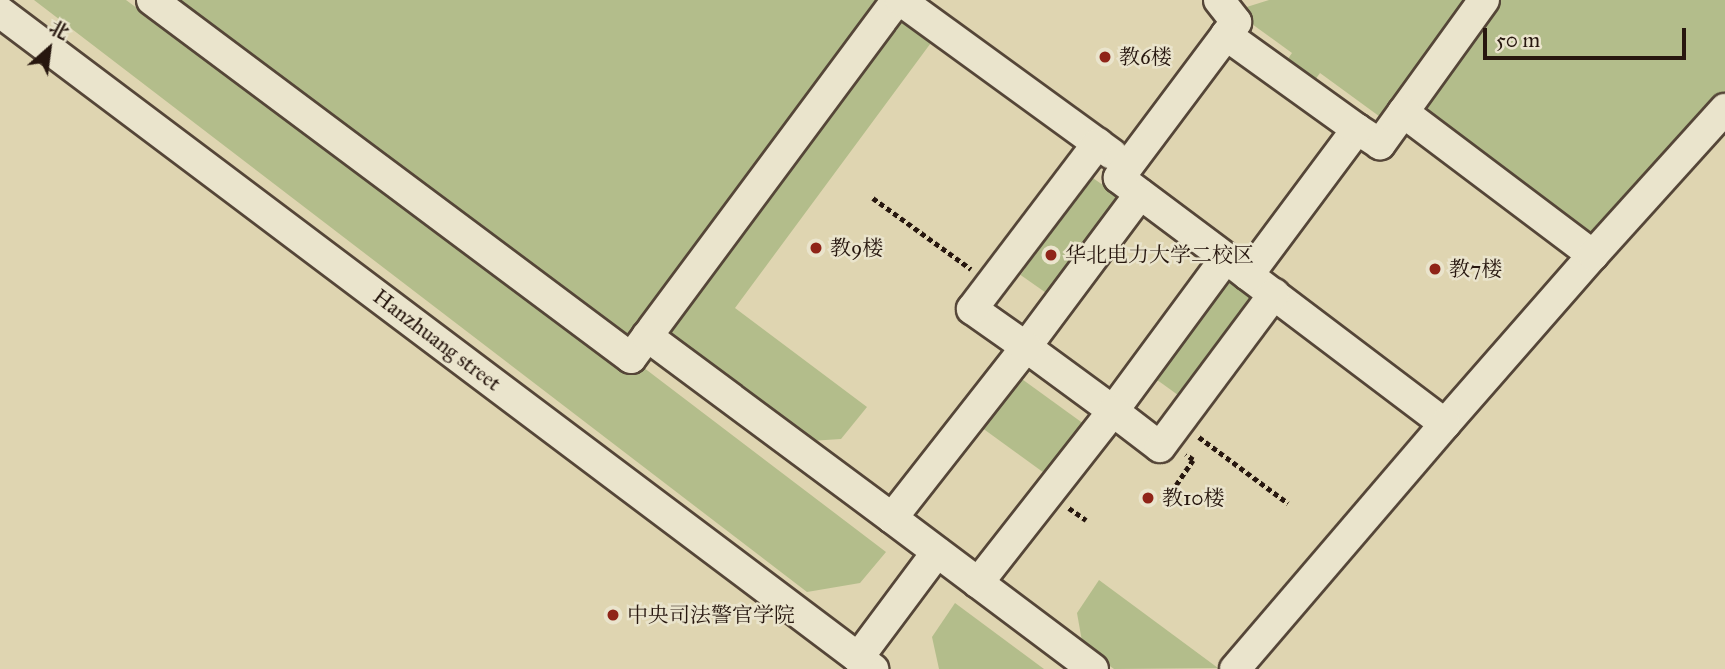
<!DOCTYPE html>
<meta charset="utf-8">
<style>
body{margin:0}
#map{position:relative;width:1725px;height:669px;overflow:hidden;background:#dfd5b1;font-family:"IM FELL Great Primer","Noto Serif SC",serif}
div>[style]{position:absolute}
.green>*{inset:0;background:#b3bd8b;transform-origin:0 0}
.path>*{height:4.5px;margin-top:-2.25px;transform-origin:0;background:repeating-linear-gradient(90deg,#27170f 0 5px,transparent 0 8.5px)}
.roads{filter:drop-shadow(2px 0 #554638) drop-shadow(-2px 0 #554638) drop-shadow(0 2px #554638) drop-shadow(0 -2px #554638)}
.minor>*{height:30px;margin:-15px;padding:0 15px;transform-origin:15px;border-radius:15px;background:#eae4cc}
.dots>*{width:19px;height:19px;translate:-50% -50%;box-sizing:border-box;border:4px solid #eae4cc;border-radius:50%}
span{translate:-50% -50%;white-space:nowrap;text-align:center;line-height:1.15;-webkit-text-stroke:5px #eae4cc;paint-order:stroke}
.poi-label{font-size:21px;color:#27170f}
.left{translate:0 -50%;text-align:left}
.street-label{font-size:21px;color:#27170f}
.north{position:absolute;left:14px;top:14px;width:70px;height:70px;-webkit-text-stroke:5px #eae4cc;paint-order:stroke;rotate:28deg;font-size:19px;font-weight:700;line-height:28px;text-align:center;color:#27170f}
.north::after{content:'';display:block;margin:auto;width:24px;height:32px;background:#27170f;clip-path:polygon(50% 0,100% 100%,50% 72%,0 100%)}
.scale{position:absolute;left:1483px;top:28px;width:203px;height:32px;box-sizing:border-box;border:4px solid #27170f;border-top:0;padding-left:9px;font-size:21px;line-height:24px;white-space:nowrap;color:#27170f;-webkit-text-stroke:5px #eae4cc;paint-order:stroke}
</style>
<div id="map">
<div class="green">
<div style="clip-path:polygon(34px 0,126px 0,624px 370px,631px 358px,886px 552px,860px 583px,807px 592px)"></div>
<div style="clip-path:polygon(169px 0,885px 0,632px 340px)"></div>
<div style="clip-path:polygon(1269px 0,1468px 0,1383px 119px,1320px 73px,1310px 87px,1283px 66px,1292px 53px,1234px 11px)"></div>
<div style="clip-path:polygon(1493px 0,1725px 0,1725px 97px,1597px 239px,1418px 103px)"></div>
<div style="clip-path:polygon(900px 11px,936px 36px,735px 308px,867px 407px,841px 439px,810px 441px,661px 333px)"></div>
<div style="left:1090px;top:176px;width:40px;height:121px;rotate:35deg"></div>
<div style="left:1223px;top:277px;width:39px;height:122px;rotate:36deg"></div>
<div style="left:1011px;top:371px;width:100px;height:63px;rotate:36deg"></div>
<div style="clip-path:polygon(1099px 580px,1218px 668px,1114px 669px,1083px 647px,1077px 613px)"></div>
<div style="clip-path:polygon(955px 603px,1044px 669px,939px 669px,932px 637px)"></div>
</div>
<div class="path">
<div style="left:873px;top:198px;width:121px;rotate:35.9deg"></div>
<div style="left:1199px;top:437px;width:111px;rotate:36.6deg"></div>
<div style="left:1176px;top:485px;width:30px;rotate:-56deg"></div>
<div style="left:1193px;top:460px;width:9px;rotate:-144deg"></div>
<div style="left:1069px;top:508px;width:21px;rotate:35deg"></div>
</div>
<div class="roads">
<div class="minor">
<div style="left:152px;top:0;width:598px;rotate:36.77deg"></div>
<div style="left:631px;top:358px;width:446px;rotate:-53.4deg"></div>
<div style="left:900px;top:0;width:262px;rotate:36deg"></div>
<div style="left:1219px;top:0;width:28px;rotate:52deg"></div>
<div style="left:1236px;top:22px;width:16px;rotate:128deg"></div>
<div style="left:1484px;top:0;width:178px;rotate:125.8deg"></div>
<div style="left:1380px;top:144px;width:27px;rotate:-147deg"></div>
<div style="left:1357px;top:129px;width:182px;rotate:126.7deg"></div>
<div style="left:1248px;top:275px;width:247px;rotate:37.1deg"></div>
<div style="left:1445px;top:424px;width:225px;rotate:-48.8deg"></div>
<div style="left:0;top:12px;width:1093px;rotate:36.96deg"></div>
<div style="left:1403px;top:112px;width:238px;rotate:37deg"></div>
<div style="left:1593px;top:255px;width:197px;rotate:-47.9deg"></div>
<div style="left:1140px;top:194px;width:191px;rotate:126.7deg"></div>
<div style="left:1026px;top:347px;width:108px;rotate:36.3deg"></div>
<div style="left:1113px;top:411px;width:190px;rotate:-53.6deg"></div>
<div style="left:1226px;top:258px;width:28px;rotate:38deg"></div>
<div style="left:1226px;top:258px;width:134px;rotate:-143.2deg"></div>
<div style="left:1119px;top:178px;width:179px;rotate:-53.2deg"></div>
<div style="left:1226px;top:35px;width:161px;rotate:35.7deg"></div>
<div style="left:647px;top:336px;width:305px;rotate:36.6deg"></div>
<div style="left:978px;top:583px;width:219px;rotate:-51.9deg"></div>
<div style="left:1113px;top:411px;width:59px;rotate:37.5deg"></div>
<div style="left:1160px;top:447px;width:191px;rotate:-53.3deg"></div>
<div style="left:858px;top:658px;width:132px;rotate:-53.3deg"></div>
<div style="left:1093px;top:669px;width:251px;rotate:-143.1deg"></div>
<div style="left:892px;top:518px;width:217px;rotate:-51.9deg"></div>
<div style="left:1026px;top:347px;width:66px;rotate:-144.9deg"></div>
<div style="left:972px;top:309px;width:208px;rotate:-52.8deg"></div>
<div style="left:1235px;top:669px;width:323px;rotate:-49.4deg"></div>
</div>
</div>
<div class="dots">
<div style="left:1105px;top:57px;background:#8f2418"></div>
<div style="left:816px;top:248px;background:#8f2418"></div>
<div style="left:1051px;top:255px;background:#8f2418"></div>
<div style="left:1435px;top:269px;background:#8f2418"></div>
<div style="left:1148px;top:498px;background:#8f2418"></div>
<div style="left:613px;top:615px;background:#8f2418"></div>
</div>
<div class="poi-label">
<span class="left" style="left:1119px;top:57px">教6楼</span>
<span class="left" style="left:830px;top:248px">教9楼</span>
<span class="left" style="left:1065px;top:255px">华北电力大学二校区</span>
<span class="left" style="left:1449px;top:269px">教7楼</span>
<span class="left" style="left:1162px;top:498px">教10楼</span>
<span class="left" style="left:627px;top:615px">中央司法警官学院</span>
</div>
<div class="street-label">
<span style="left:437px;top:340px;rotate:37deg">Hanzhuang street</span>
</div>
<div class="north">北</div>
<div class="scale">50 m</div>
</div>
